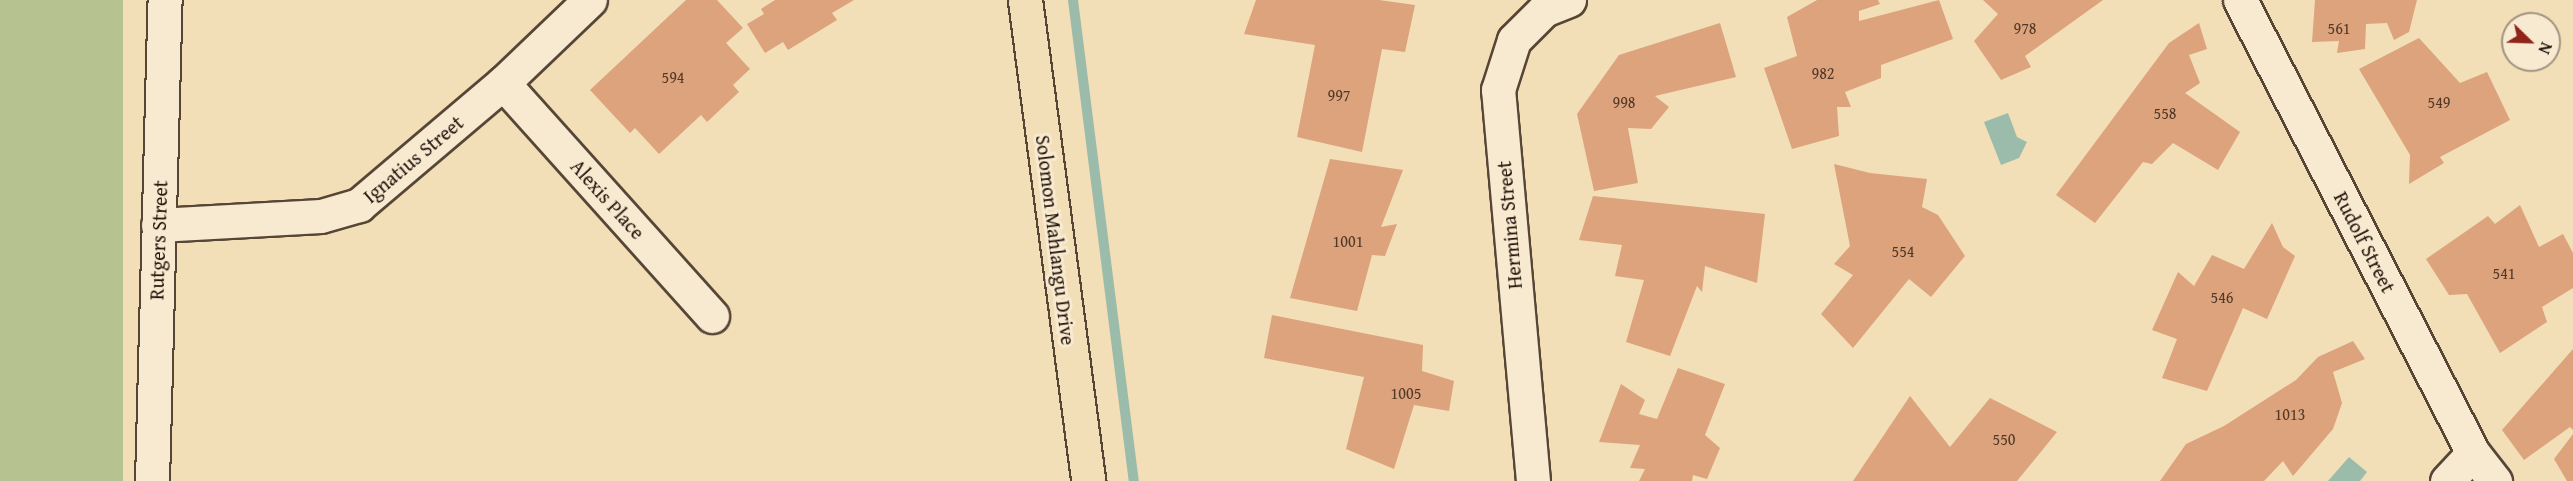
<!DOCTYPE html>
<style>
body{margin:0}
#map{position:relative;width:2573px;height:481px;overflow:hidden;background:#f2deb7;font-family:"Gentium Book Plus",serif}
div>[style]{position:absolute}
.green>*{inset:0;background:#b7c291;transform-origin:0 0}
.water>*{inset:0;background:#9cbcab}
.stream>*{height:10px;margin:-5px;padding:0 5px;transform-origin:5px;border-radius:5px;background:#9cbcab}
.building>*{inset:0;background:#dca37d}
.roads{filter:drop-shadow(2px 0 #574636) drop-shadow(-2px 0 #574636) drop-shadow(0 2px #574636) drop-shadow(0 -2px #574636)}
.street>*{height:33px;margin:-16.5px;padding:0 16.5px;transform-origin:16.5px;border-radius:16.5px;background:#f7ead0}
.primary>*{height:33px;margin:-16.5px;padding:0 16.5px;transform-origin:16.5px;border-radius:16.5px;background:#f2deb7}
span{translate:-50% -50%;white-space:nowrap;text-align:center;line-height:1.15;-webkit-text-stroke:6px #f7ead0;paint-order:stroke}
.number-label{font-size:16px;color:#513828}
.number-label span{-webkit-text-stroke-width:0}
.street-label{font-size:20px;color:#23140b}
.north{position:absolute;left:2501px;top:12px;width:60px;height:60px;box-sizing:border-box;background:#f7ead0;border:2px solid #a29481;border-radius:50%;rotate:113deg;font-size:16px;font-weight:700;line-height:24px;text-align:center;color:#23140b}
.north::after{content:'';display:block;margin:auto;width:21px;height:27px;background:#8f2418;clip-path:polygon(50% 0,100% 100%,50% 72%,0 100%)}
</style>
<div id="map">
<div class="green">
<div style="left:0;top:0;width:123px;height:481px"></div>
</div>
<div class="water">
<div style="clip-path:polygon(2008px 113px,2017px 137px,2027px 142px,2019px 158px,2001px 165px,1984px 122px)"></div>
<div style="clip-path:polygon(2349px 457px,2367px 472px,2360px 481px,2328px 481px)"></div>
</div>
<div class="stream">
<div style="left:1073px;top:0;width:485px;rotate:82.8deg"></div>
</div>
<div class="building">
<div style="clip-path:polygon(686px 0,717px 0,743px 28px,726px 43px,750px 69px,733px 85px,739px 92px,707px 122px,701px 115px,659px 154px,635px 128px,630px 133px,590px 90px)"></div>
<div style="clip-path:polygon(775px 0,854px 0,832px 13px,837px 20px,788px 50px,783px 42px,765px 53px,747px 24px,764px 14px,761px 9px)"></div>
<div style="clip-path:polygon(1256px 0,1379px 0,1415px 5px,1405px 52px,1382px 49px,1362px 152px,1297px 137px,1315px 45px,1244px 34px)"></div>
<div style="clip-path:polygon(1817px 0,1878px 0,1880px 4px,1859px 11px,1859px 21px,1939px 0,1953px 39px,1881px 65px,1881px 78px,1845px 92px,1851px 107px,1837px 107px,1839px 136px,1792px 149px,1764px 68px,1797px 56px,1787px 17px)"></div>
<div style="clip-path:polygon(1983px 0,2103px 0,2025px 56px,2031px 67px,2001px 80px,1974px 41px,1998px 14px)"></div>
<div style="clip-path:polygon(2315px 0,2417px 0,2409px 32px,2394px 40px,2387px 23px,2366px 24px,2365px 49px,2337px 53px,2339px 41px,2312px 42px)"></div>
<div style="clip-path:polygon(1720px 23px,1736px 77px,1655px 96px,1669px 107px,1651px 129px,1628px 128px,1638px 183px,1594px 191px,1577px 114px,1619px 55px)"></div>
<div style="clip-path:polygon(2199px 23px,2207px 49px,2189px 55px,2200px 83px,2185px 93px,2240px 132px,2218px 170px,2173px 143px,2152px 164px,2143px 162px,2095px 223px,2056px 195px,2169px 43px)"></div>
<div style="clip-path:polygon(2419px 38px,2460px 83px,2487px 72px,2510px 120px,2440px 157px,2444px 163px,2409px 184px,2410px 155px,2359px 69px)"></div>
<div style="clip-path:polygon(1330px 159px,1403px 170px,1381px 227px,1397px 224px,1385px 256px,1372px 255px,1357px 311px,1290px 298px)"></div>
<div style="clip-path:polygon(1834px 164px,1870px 173px,1927px 179px,1922px 207px,1938px 215px,1965px 256px,1931px 297px,1909px 279px,1853px 348px,1821px 314px,1853px 275px,1834px 264px,1850px 246px)"></div>
<div style="clip-path:polygon(1593px 196px,1765px 214px,1757px 283px,1705px 266px,1702px 292px,1697px 286px,1670px 356px,1626px 342px,1644px 280px,1615px 276px,1622px 245px,1579px 240px)"></div>
<div style="clip-path:polygon(2520px 205px,2539px 247px,2563px 234px,2573px 253px,2573px 288px,2542px 307px,2547px 322px,2500px 353px,2467px 294px,2449px 295px,2426px 259px,2488px 216px,2495px 224px)"></div>
<div style="clip-path:polygon(2272px 223px,2283px 247px,2295px 256px,2267px 319px,2243px 308px,2207px 391px,2162px 378px,2177px 339px,2152px 330px,2178px 272px,2194px 286px,2212px 255px,2244px 269px)"></div>
<div style="clip-path:polygon(1272px 315px,1423px 345px,1422px 371px,1454px 381px,1449px 411px,1414px 405px,1394px 469px,1346px 449px,1364px 377px,1264px 358px)"></div>
<div style="clip-path:polygon(2353px 341px,2365px 359px,2333px 372px,2342px 403px,2333px 429px,2293px 476px,2283px 461px,2264px 481px,2160px 481px,2186px 444px,2224px 426px,2296px 380px,2318px 357px)"></div>
<div style="clip-path:polygon(2573px 349px,2573px 430px,2570px 427px,2524px 460px,2502px 430px)"></div>
<div style="clip-path:polygon(1678px 368px,1725px 384px,1705px 435px,1720px 448px,1707px 479px,1693px 475px,1692px 481px,1639px 481px,1645px 469px,1630px 468px,1640px 445px,1599px 442px,1621px 384px,1645px 400px,1639px 414px,1657px 419px)"></div>
<div style="clip-path:polygon(1910px 396px,1950px 447px,1990px 398px,2057px 432px,2017px 481px,1853px 481px)"></div>
<div style="clip-path:polygon(2573px 434px,2573px 481px,2567px 481px,2554px 459px)"></div>
</div>
<div class="roads">
<div class="street">
<div style="left:2240px;top:0;width:509px;rotate:62.78deg"></div>
<div style="left:2473px;top:453px;width:36px;rotate:52deg"></div>
<div style="left:503px;top:83px;width:313px;rotate:48.1deg"></div>
<div style="left:158px;top:225px;width:163px;rotate:-3.2deg"></div>
<div style="left:321px;top:216px;width:40px;rotate:-16deg"></div>
<div style="left:359px;top:205px;width:189px;rotate:-40.3deg"></div>
<div style="left:503px;top:83px;width:120px;rotate:-43.7deg"></div>
<div style="left:152px;top:481px;width:481px;rotate:-88.5deg"></div>
<div style="left:1533px;top:481px;width:393px;rotate:-95.1deg"></div>
<div style="left:1498px;top:90px;width:52px;rotate:-72.3deg"></div>
<div style="left:1514px;top:40px;width:42px;rotate:-45deg"></div>
<div style="left:1544px;top:10px;width:27px;rotate:-22deg"></div>
<div style="left:2447px;top:481px;width:38px;rotate:-47deg"></div>
</div>
<div class="primary">
<div style="left:1025px;top:0;width:485px;rotate:82.5deg"></div>
</div>
</div>
<div class="number-label">
<span style="left:2025px;top:28px">978</span>
<span style="left:2339px;top:28px">561</span>
<span style="left:1823px;top:73px">982</span>
<span style="left:673px;top:77px">594</span>
<span style="left:1339px;top:95px">997</span>
<span style="left:1624px;top:102px">998</span>
<span style="left:2439px;top:102px">549</span>
<span style="left:2165px;top:113px">558</span>
<span style="left:1348px;top:241px">1001</span>
<span style="left:1903px;top:251px">554</span>
<span style="left:2504px;top:273px">541</span>
<span style="left:2222px;top:297px">546</span>
<span style="left:1406px;top:393px">1005</span>
<span style="left:2290px;top:414px">1013</span>
<span style="left:2004px;top:439px">550</span>
</div>
<div class="street-label">
<span style="left:413px;top:159px;rotate:-40deg">Ignatius Street</span>
<span style="left:608px;top:199px;rotate:48deg">Alexis Place</span>
<span style="left:1509px;top:225px;rotate:-95deg">Hermina Street</span>
<span style="left:158px;top:240px;rotate:-88deg">Rutgers Street</span>
<span style="left:1056px;top:240px;rotate:83deg">Solomon Mahlangu Drive</span>
<span style="left:2365px;top:242px;rotate:63deg">Rudolf Street</span>
</div>
<div class="north">N</div>
</div>
